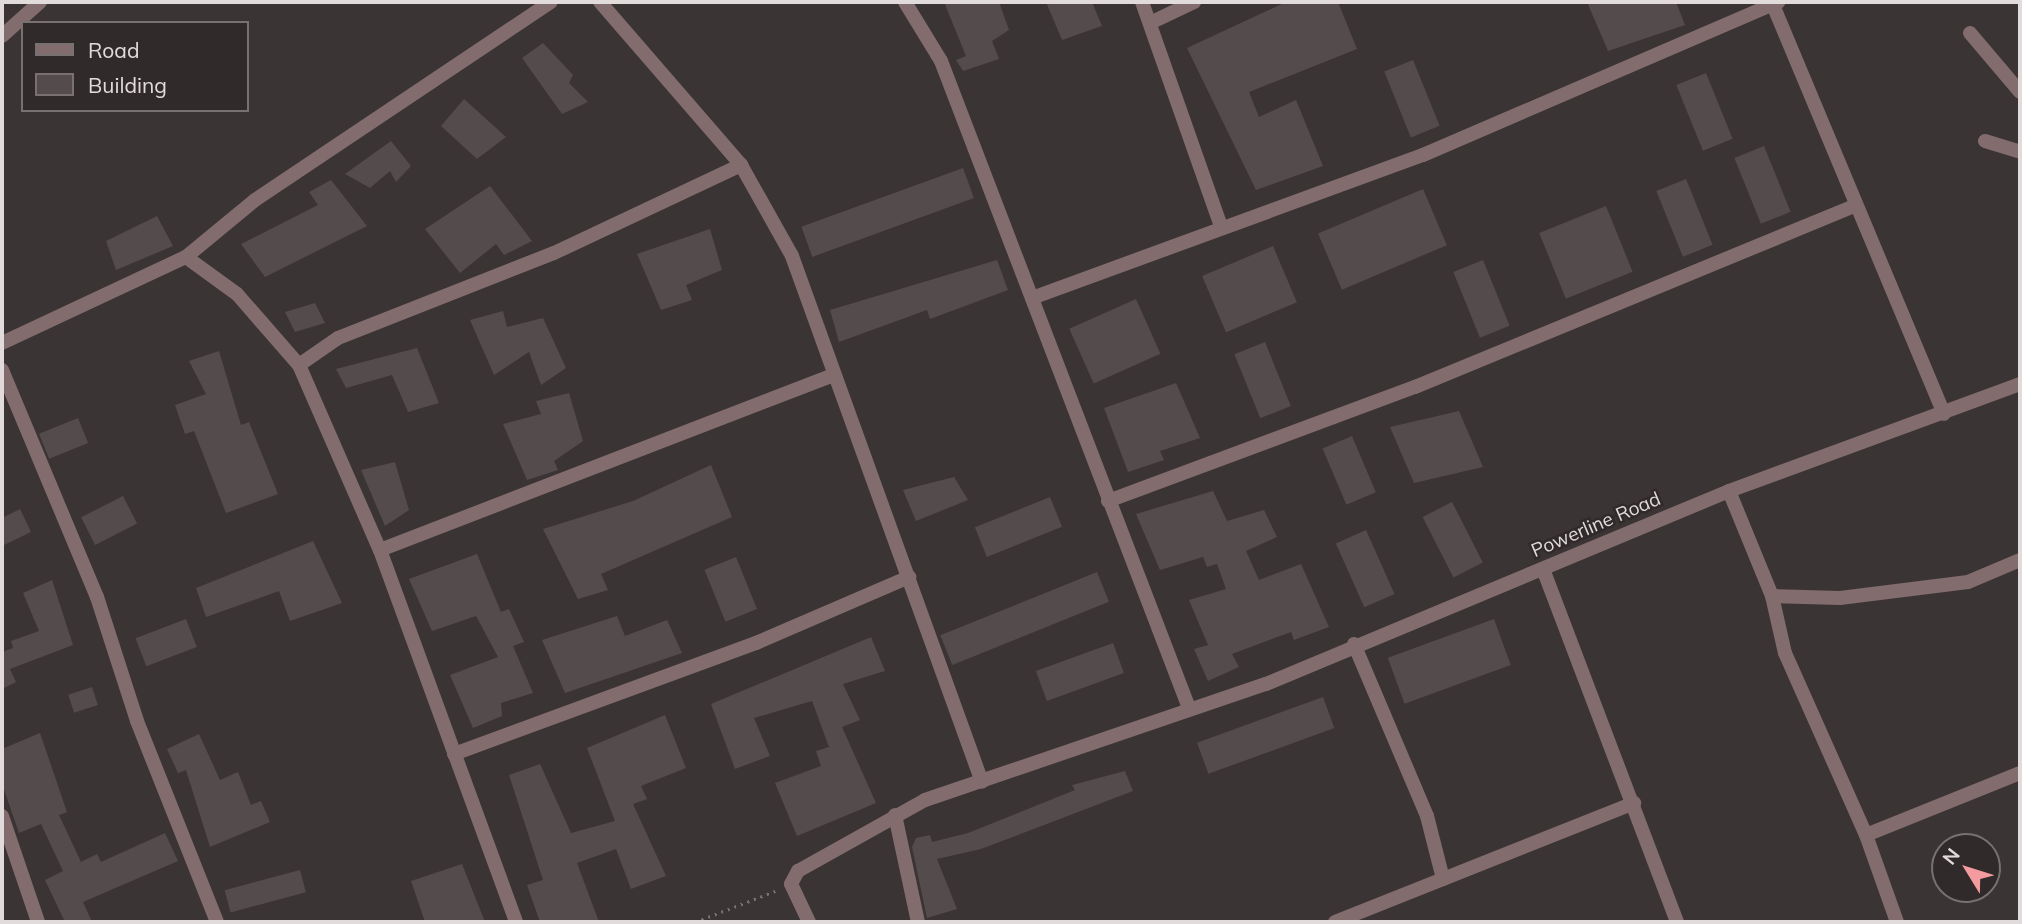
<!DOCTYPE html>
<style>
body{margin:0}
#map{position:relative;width:2022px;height:924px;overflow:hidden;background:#3b3434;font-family:Mulish,sans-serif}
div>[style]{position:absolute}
.building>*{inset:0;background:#544b4c;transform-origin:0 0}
.path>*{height:2.5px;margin-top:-1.25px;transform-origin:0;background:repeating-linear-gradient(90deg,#777171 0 2px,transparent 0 7px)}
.minor>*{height:14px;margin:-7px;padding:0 7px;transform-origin:7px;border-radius:7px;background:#836c6d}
span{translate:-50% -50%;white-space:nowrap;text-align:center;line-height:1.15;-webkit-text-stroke:5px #312a2a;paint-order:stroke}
.street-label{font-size:19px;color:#e1dbdb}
.frame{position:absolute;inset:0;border:4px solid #e1dbdb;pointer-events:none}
.legend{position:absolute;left:21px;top:21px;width:228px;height:91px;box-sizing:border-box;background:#312a2a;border:2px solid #777171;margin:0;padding:9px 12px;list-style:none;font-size:21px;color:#e1dbdb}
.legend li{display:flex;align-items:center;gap:14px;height:35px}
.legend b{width:35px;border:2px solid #777171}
.north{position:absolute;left:1931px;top:833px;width:70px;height:70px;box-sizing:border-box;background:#312a2a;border:2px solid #777171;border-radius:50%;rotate:308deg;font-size:19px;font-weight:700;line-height:28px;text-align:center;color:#e1dbdb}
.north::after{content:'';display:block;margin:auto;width:24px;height:32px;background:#f49b9f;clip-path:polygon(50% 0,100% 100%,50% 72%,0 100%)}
</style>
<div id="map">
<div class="building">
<div style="clip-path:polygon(944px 2px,999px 2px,1009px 30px,992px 41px,999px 59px,963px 71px,956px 60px,966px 56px)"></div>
<div style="clip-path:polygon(1046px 2px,1092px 2px,1102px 26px,1062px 40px)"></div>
<div style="clip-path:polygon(1286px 2px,1338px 2px,1357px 49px,1249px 92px,1259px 117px,1296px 100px,1323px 166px,1256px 190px,1187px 48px)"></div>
<div style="clip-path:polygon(1587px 2px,1676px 2px,1685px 25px,1608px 51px)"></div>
<div style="clip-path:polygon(543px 43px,573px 75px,569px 83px,588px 102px,562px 114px,522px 58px)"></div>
<div style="left:1413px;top:60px;width:71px;height:31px;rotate:68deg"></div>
<div style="left:1706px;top:73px;width:71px;height:32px;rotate:68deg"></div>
<div style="clip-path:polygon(464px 99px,506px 137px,477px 159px,441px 126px)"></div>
<div style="clip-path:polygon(391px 141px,411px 166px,396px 182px,390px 171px,370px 188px,345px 174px)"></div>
<div style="left:1764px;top:146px;width:71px;height:32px;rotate:68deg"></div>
<div style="left:963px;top:168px;width:32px;height:172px;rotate:70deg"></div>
<div style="left:1686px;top:179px;width:71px;height:32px;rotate:68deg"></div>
<div style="clip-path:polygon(331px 180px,367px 226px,265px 277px,241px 244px,318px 205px,309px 192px)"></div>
<div style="clip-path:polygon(490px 186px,532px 241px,504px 255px,496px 244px,460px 273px,425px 229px)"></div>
<div style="left:1423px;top:189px;width:61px;height:114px;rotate:67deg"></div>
<div style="left:1606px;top:206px;width:71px;height:72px;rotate:68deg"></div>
<div style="clip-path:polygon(157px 216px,173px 246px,116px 270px,106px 241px)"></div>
<div style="clip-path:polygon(710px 229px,722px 270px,686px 285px,692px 300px,661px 310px,637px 254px)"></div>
<div style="left:1273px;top:246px;width:61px;height:77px;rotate:67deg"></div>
<div style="clip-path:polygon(997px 260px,1008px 290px,930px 319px,927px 310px,839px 342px,830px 310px)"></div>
<div style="left:1483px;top:260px;width:71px;height:32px;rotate:68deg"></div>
<div style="left:1136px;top:299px;width:60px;height:73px;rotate:66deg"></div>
<div style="clip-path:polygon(315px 303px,325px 323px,295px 332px,285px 312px)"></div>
<div style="clip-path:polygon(503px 311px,507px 327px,543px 318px,566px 368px,541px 385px,529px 352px,494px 375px,470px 320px)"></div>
<div style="left:1265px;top:342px;width:69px;height:33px;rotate:68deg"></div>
<div style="clip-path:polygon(417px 348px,439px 403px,408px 412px,392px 375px,346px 388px,336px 369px)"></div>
<div style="clip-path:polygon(219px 351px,241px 425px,249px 422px,278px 494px,226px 513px,194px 431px,185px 434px,175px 405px,206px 394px,189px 361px)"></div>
<div style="clip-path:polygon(1176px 383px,1200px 438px,1160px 451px,1164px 460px,1128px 472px,1104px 408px)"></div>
<div style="clip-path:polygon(569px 393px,583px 441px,554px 461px,558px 470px,527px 480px,503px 424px,541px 414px,536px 401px)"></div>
<div style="clip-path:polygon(1459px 411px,1483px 467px,1414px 483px,1390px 427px)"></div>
<div style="left:78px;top:418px;width:27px;height:42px;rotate:68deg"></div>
<div style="left:1352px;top:436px;width:61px;height:32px;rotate:67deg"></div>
<div style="clip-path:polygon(395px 462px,409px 510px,385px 526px,361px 470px)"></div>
<div style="clip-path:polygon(711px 465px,732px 517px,601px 574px,608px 590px,578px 599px,543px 529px,633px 501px)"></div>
<div style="clip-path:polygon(954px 477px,968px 500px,916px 521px,903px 490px)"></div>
<div style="clip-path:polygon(1213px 491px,1227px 521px,1264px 510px,1277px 537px,1246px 551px,1259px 580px,1301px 564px,1329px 627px,1294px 640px,1291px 632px,1232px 654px,1239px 667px,1208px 681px,1194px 649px,1208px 645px,1189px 600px,1226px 589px,1217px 564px,1207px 567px,1203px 557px,1160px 570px,1136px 514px)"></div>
<div style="left:123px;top:496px;width:31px;height:47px;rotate:63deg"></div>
<div style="left:1050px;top:497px;width:32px;height:81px;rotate:68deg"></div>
<div style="left:1452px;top:502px;width:68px;height:33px;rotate:63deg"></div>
<div style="clip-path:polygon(20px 509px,31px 532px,2px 546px,2px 518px)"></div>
<div style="left:1366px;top:530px;width:70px;height:33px;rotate:66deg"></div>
<div style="clip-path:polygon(313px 541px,342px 603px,290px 621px,279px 591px,206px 617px,196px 588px)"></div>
<div style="clip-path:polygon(477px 554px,501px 612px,509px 609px,524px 642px,513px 646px,533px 693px,501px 703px,502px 716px,473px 728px,450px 675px,498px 657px,476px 616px,432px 631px,409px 579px)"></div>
<div style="left:736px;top:557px;width:56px;height:34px;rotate:68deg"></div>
<div style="left:1097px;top:572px;width:32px;height:169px;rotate:68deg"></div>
<div style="clip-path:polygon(52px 580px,73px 645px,10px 669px,16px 682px,2px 689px,2px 652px,13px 648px,11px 641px,39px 631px,23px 593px)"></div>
<div style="clip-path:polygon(617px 616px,625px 636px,667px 620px,682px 653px,565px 693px,542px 640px)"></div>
<div style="left:186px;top:619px;width:30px;height:54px;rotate:69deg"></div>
<div style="left:1494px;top:619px;width:49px;height:113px;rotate:70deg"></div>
<div style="clip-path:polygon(871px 637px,885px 671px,843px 684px,860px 720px,842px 727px,876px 803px,797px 836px,775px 783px,821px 766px,816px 751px,829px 747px,812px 701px,754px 718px,770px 756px,735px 769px,711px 704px)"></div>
<div style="left:1113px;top:643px;width:32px;height:82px;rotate:70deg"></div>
<div style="left:92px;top:687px;width:19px;height:25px;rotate:72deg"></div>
<div style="left:1323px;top:697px;width:33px;height:134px;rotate:70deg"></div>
<div style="clip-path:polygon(665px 715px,686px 768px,641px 786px,647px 799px,633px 804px,666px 876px,631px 889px,616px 849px,577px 863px,599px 922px,540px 922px,527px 885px,543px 880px,509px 775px,540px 764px,571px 833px,615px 821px,587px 748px)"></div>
<div style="clip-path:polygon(40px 733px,67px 812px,59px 815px,81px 862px,97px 854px,101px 862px,165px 833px,178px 861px,83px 902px,92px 922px,65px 922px,45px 880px,63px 871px,41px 824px,19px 833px,2px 784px,2px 749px)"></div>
<div style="clip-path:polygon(199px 734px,220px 780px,238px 772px,251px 805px,261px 801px,270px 822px,210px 847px,186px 770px,178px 773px,167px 749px)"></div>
<div style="clip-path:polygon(1125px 771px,1133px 791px,981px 849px,937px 859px,957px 909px,927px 918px,912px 847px,916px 838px,930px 835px,932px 842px,968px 833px,1075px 790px,1072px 785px)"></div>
<div style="clip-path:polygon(462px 864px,485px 922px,425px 922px,411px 881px)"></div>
<div style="left:300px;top:870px;width:23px;height:78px;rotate:75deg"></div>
</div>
<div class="path">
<div style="left:695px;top:922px;width:89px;rotate:-21.1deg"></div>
</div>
<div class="minor">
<div style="left:600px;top:2px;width:216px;rotate:49.1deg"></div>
<div style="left:741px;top:165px;width:104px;rotate:60.7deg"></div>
<div style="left:792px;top:256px;width:559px;rotate:70.14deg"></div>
<div style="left:905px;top:2px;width:69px;rotate:58.6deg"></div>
<div style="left:941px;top:61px;width:693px;rotate:69.03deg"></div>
<div style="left:1142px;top:2px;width:238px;rotate:70.6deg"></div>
<div style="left:1773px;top:5px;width:443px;rotate:67.3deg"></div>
<div style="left:1150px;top:23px;width:49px;rotate:-25.5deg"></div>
<div style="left:1970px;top:33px;width:77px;rotate:49.7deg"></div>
<div style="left:2px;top:36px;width:51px;rotate:-41.8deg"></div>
<div style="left:1985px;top:141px;width:37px;rotate:17deg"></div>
<div style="left:186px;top:257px;width:63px;rotate:36deg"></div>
<div style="left:237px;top:294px;width:94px;rotate:48.9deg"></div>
<div style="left:299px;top:365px;width:202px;rotate:66.4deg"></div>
<div style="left:380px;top:550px;width:396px;rotate:69.9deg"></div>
<div style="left:1032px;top:298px;width:416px;rotate:-20.1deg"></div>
<div style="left:1423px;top:155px;width:387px;rotate:-23.3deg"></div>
<div style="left:2px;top:343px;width:203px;rotate:-25.1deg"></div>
<div style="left:186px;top:257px;width:89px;rotate:-39.6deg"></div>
<div style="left:255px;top:200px;width:356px;rotate:-33.8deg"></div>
<div style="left:299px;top:365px;width:47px;rotate:-34.7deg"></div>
<div style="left:338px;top:338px;width:232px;rotate:-21.5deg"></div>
<div style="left:554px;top:253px;width:207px;rotate:-25.2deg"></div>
<div style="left:2px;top:370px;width:246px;rotate:67.3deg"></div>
<div style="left:97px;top:597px;width:130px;rotate:72.1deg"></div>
<div style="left:137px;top:721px;width:216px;rotate:68.3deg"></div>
<div style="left:1729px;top:491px;width:113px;rotate:67.7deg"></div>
<div style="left:1772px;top:596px;width:58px;rotate:77.2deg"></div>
<div style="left:1785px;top:653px;width:199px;rotate:66deg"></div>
<div style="left:1866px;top:835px;width:92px;rotate:70.4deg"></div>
<div style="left:1108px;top:501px;width:327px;rotate:-20.4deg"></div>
<div style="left:1415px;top:387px;width:476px;rotate:-22.4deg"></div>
<div style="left:380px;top:550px;width:483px;rotate:-21.1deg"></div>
<div style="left:1543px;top:569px;width:378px;rotate:69.2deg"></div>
<div style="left:1772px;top:596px;width:68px;rotate:1.7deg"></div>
<div style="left:1840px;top:598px;width:129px;rotate:-7.1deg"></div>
<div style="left:1968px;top:582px;width:56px;rotate:-22.9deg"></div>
<div style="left:1354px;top:644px;width:187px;rotate:67deg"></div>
<div style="left:1427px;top:816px;width:65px;rotate:75.7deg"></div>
<div style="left:454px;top:754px;width:322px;rotate:-20.2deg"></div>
<div style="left:756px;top:643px;width:167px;rotate:-23.3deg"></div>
<div style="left:895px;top:815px;width:109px;rotate:77.9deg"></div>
<div style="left:2px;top:816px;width:112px;rotate:71.2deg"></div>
<div style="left:1866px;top:835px;width:166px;rotate:-21.9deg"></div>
<div style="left:809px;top:922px;width:42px;rotate:-115.3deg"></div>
<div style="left:791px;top:884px;width:15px;rotate:-62deg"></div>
<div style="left:798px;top:871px;width:145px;rotate:-29.2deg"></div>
<div style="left:925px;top:800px;width:360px;rotate:-18.8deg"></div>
<div style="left:1266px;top:684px;width:502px;rotate:-22.63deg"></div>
<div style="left:1729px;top:491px;width:310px;rotate:-20.2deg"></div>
<div style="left:1335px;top:922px;width:322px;rotate:-21.7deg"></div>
</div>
<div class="street-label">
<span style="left:1596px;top:525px;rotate:-23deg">Powerline Road</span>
</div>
<div class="frame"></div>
<ul class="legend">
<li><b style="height:9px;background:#836c6d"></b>Road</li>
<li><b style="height:19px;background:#544b4c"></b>Building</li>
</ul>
<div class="north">N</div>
</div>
